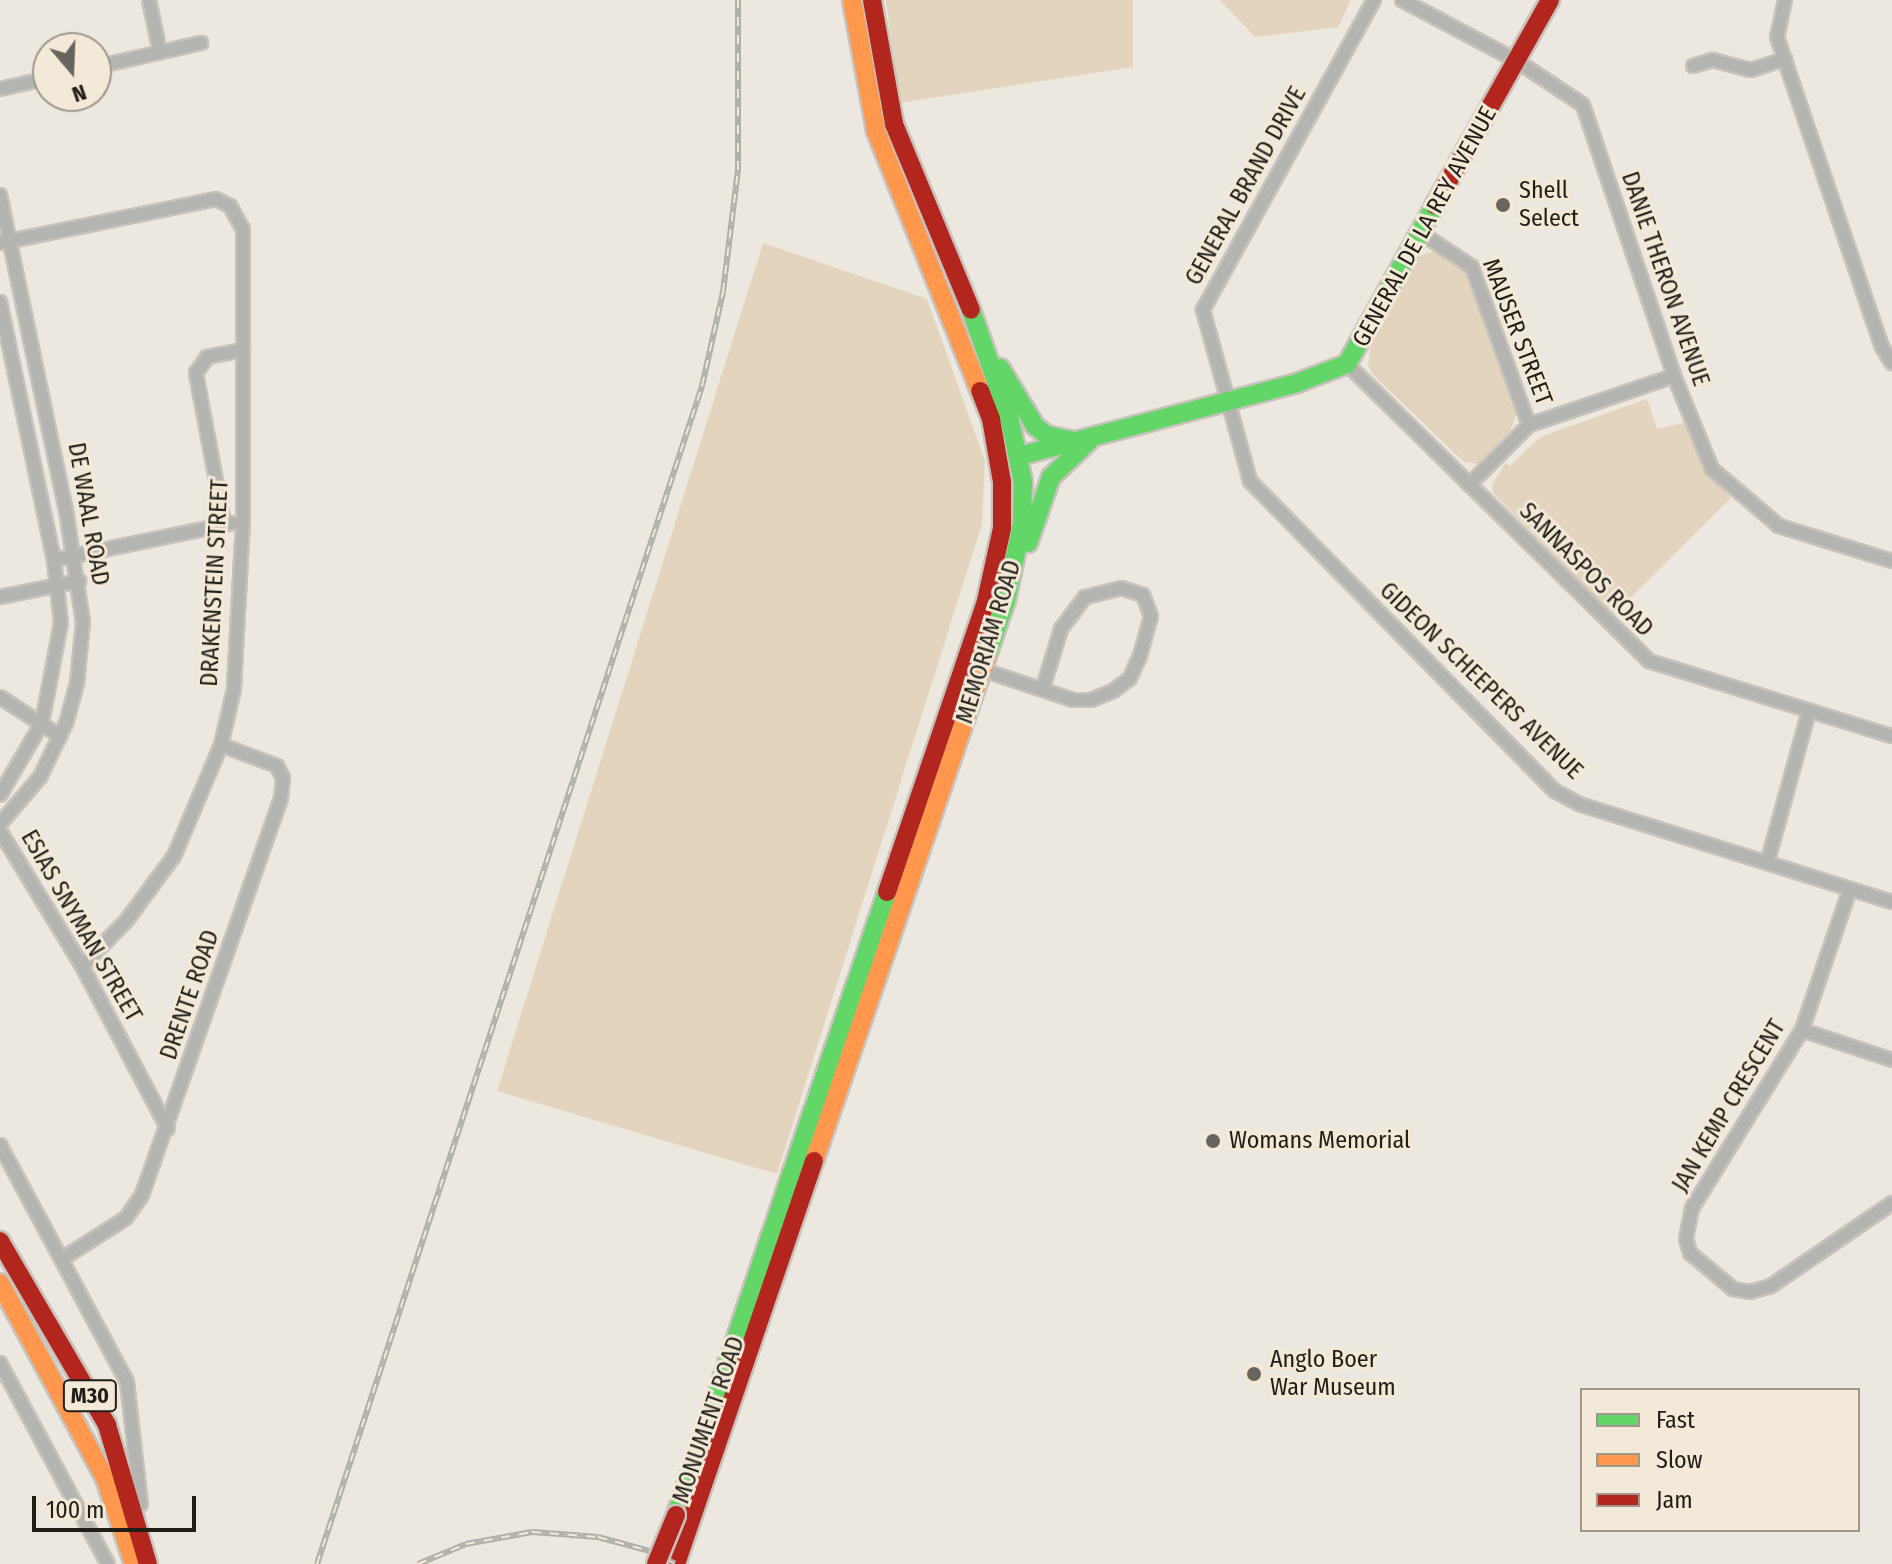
<!DOCTYPE html>
<style>
body{margin:0}
#map{position:relative;width:1892px;height:1564px;overflow:hidden;background:#ece8df;font-family:"Fira Sans Condensed",sans-serif}
div>[style]{position:absolute}
.green>*{inset:0;background:#e3d5bd}
.roads{filter:drop-shadow(2px 0 #c7c3bc) drop-shadow(-2px 0 #c7c3bc) drop-shadow(0 2px #c7c3bc) drop-shadow(0 -2px #c7c3bc)}
.street>*{height:12px;margin:-6px;padding:0 6px;transform-origin:6px;border-radius:6px;background:#b6b4b1}
.fast>*{height:18px;margin:-9px;padding:0 9px;transform-origin:9px;border-radius:9px;background:#63d668}
.slow>*{height:18px;margin:-9px;padding:0 9px;transform-origin:9px;border-radius:9px;background:#ff974d}
.jam>*{height:18px;margin:-9px;padding:0 9px;transform-origin:9px;border-radius:9px;background:#b3261e}
.rail>*{height:6px;margin-top:-3px;transform-origin:0;background:repeating-linear-gradient(90deg,#f2e9d9 0 9px,#b1afaa 0 18px);box-sizing:border-box;border-block:2px solid #b1afaa}
.bridges{filter:drop-shadow(2px 0 #c7c3bc) drop-shadow(-2px 0 #c7c3bc) drop-shadow(0 2px #c7c3bc) drop-shadow(0 -2px #c7c3bc)}
.jam-bridge>*{height:18px;margin:-9px;padding:0 9px;transform-origin:9px;border-radius:9px;background:#b3261e}
.dots>*{width:22px;height:22px;translate:-50% -50%;box-sizing:border-box;border:4px solid #f2e9d9;border-radius:50%}
span{translate:-50% -50%;white-space:nowrap;text-align:center;line-height:1.15;-webkit-text-stroke:6px #f2e9d9;paint-order:stroke}
.shield-label span{padding:2px 6px;background:#f2e9d9;border:2px solid;border-radius:6px;-webkit-text-stroke-width:0}
.shield-label{font-size:22px;color:#211e18;font-weight:700}
.street-label{font-size:24px;color:#211e18}
.poi-label{font-size:24px;color:#211e18}
.left{translate:0 -50%;text-align:left}
.legend{position:absolute;left:1580px;top:1388px;width:280px;height:144px;box-sizing:border-box;background:#f2e9d9;border:2px solid #9e988c;margin:0;padding:10px 14px;list-style:none;font-size:24px;color:#211e18}
.legend li{display:flex;align-items:center;gap:16px;height:40px}
.legend b{width:40px;border:2px solid #9e988c}
.north{position:absolute;left:32px;top:32px;width:80px;height:80px;box-sizing:border-box;background:#f2e9d9;border:2px solid #9e988c;border-radius:50%;rotate:161deg;font-size:22px;font-weight:700;line-height:32px;text-align:center;color:#211e18}
.north::after{content:'';display:block;margin:auto;width:28px;height:36px;background:#68655e;clip-path:polygon(50% 0,100% 100%,50% 72%,0 100%)}
.scale{position:absolute;left:32px;top:1496px;width:164px;height:36px;box-sizing:border-box;border:4px solid #211e18;border-top:0;padding-left:10px;font-size:24px;line-height:28px;white-space:nowrap;color:#211e18;-webkit-text-stroke:6px #f2e9d9;paint-order:stroke}
</style>
<div id="map">
<div class="green">
<div style="clip-path:polygon(886px 0,1133px 0,1133px 67px,899px 103px)"></div>
<div style="clip-path:polygon(1220px 0,1351px 0,1338px 27px,1255px 37px)"></div>
<div style="clip-path:polygon(763px 243px,927px 299px,985px 461px,982px 524px,777px 1174px,497px 1091px)"></div>
<div style="clip-path:polygon(1437px 250px,1459px 259px,1470px 276px,1514px 402px,1516px 415px,1507px 440px,1480px 464px,1464px 462px,1372px 374px,1368px 364px,1371px 343px,1418px 256px)"></div>
<div style="clip-path:polygon(1647px 399px,1657px 429px,1684px 423px,1705px 470px,1731px 498px,1613px 615px,1493px 493px,1492px 485px,1505px 463px,1510px 466px,1540px 437px)"></div>
</div>
<div class="roads">
<div class="street">
<div style="left:149px;top:0;width:53px;rotate:78.1deg"></div>
<div style="left:1374px;top:0;width:354px;rotate:118.9deg"></div>
<div style="left:1203px;top:310px;width:177px;rotate:74.6deg"></div>
<div style="left:1250px;top:481px;width:435px;rotate:45.5deg"></div>
<div style="left:1555px;top:791px;width:27px;rotate:28deg"></div>
<div style="left:1579px;top:804px;width:328px;rotate:17.4deg"></div>
<div style="left:1402px;top:0;width:130px;rotate:27.9deg"></div>
<div style="left:1517px;top:61px;width:79px;rotate:33.7deg"></div>
<div style="left:1583px;top:105px;width:286px;rotate:71.4deg"></div>
<div style="left:1674px;top:376px;width:100px;rotate:67.8deg"></div>
<div style="left:1712px;top:469px;width:88px;rotate:40.4deg"></div>
<div style="left:1779px;top:526px;width:118px;rotate:17.2deg"></div>
<div style="left:1785px;top:0;width:38px;rotate:102deg"></div>
<div style="left:1777px;top:37px;width:327px;rotate:71.3deg"></div>
<div style="left:1882px;top:347px;width:19px;rotate:58deg"></div>
<div style="left:1693px;top:66px;width:21px;rotate:-17deg"></div>
<div style="left:1713px;top:60px;width:39px;rotate:15deg"></div>
<div style="left:1751px;top:70px;width:36px;rotate:-18deg"></div>
<div style="left:96px;top:67px;width:108px;rotate:-12.9deg"></div>
<div style="left:0;top:89px;width:49px;rotate:-12.9deg"></div>
<div style="left:0;top:195px;width:322px;rotate:78.2deg"></div>
<div style="left:66px;top:510px;width:113px;rotate:81.4deg"></div>
<div style="left:83px;top:622px;width:61px;rotate:95.6deg"></div>
<div style="left:77px;top:683px;width:39px;rotate:105deg"></div>
<div style="left:67px;top:721px;width:62px;rotate:115.7deg"></div>
<div style="left:40px;top:777px;width:62px;rotate:130.4deg"></div>
<div style="left:1421px;top:233px;width:61px;rotate:33.7deg"></div>
<div style="left:1472px;top:267px;width:168px;rotate:70.2deg"></div>
<div style="left:0;top:243px;width:220px;rotate:-11.5deg"></div>
<div style="left:216px;top:199px;width:16px;rotate:27deg"></div>
<div style="left:230px;top:206px;width:26px;rotate:61deg"></div>
<div style="left:243px;top:229px;width:292px;rotate:90deg"></div>
<div style="left:243px;top:521px;width:168px;rotate:93.1deg"></div>
<div style="left:234px;top:689px;width:57px;rotate:103.1deg"></div>
<div style="left:221px;top:745px;width:121px;rotate:112.9deg"></div>
<div style="left:174px;top:856px;width:79px;rotate:126.3deg"></div>
<div style="left:127px;top:920px;width:64px;rotate:134.4deg"></div>
<div style="left:0;top:302px;width:264px;rotate:78.2deg"></div>
<div style="left:54px;top:560px;width:63px;rotate:83.7deg"></div>
<div style="left:61px;top:623px;width:102px;rotate:100.8deg"></div>
<div style="left:42px;top:723px;width:83px;rotate:120.3deg"></div>
<div style="left:1347px;top:364px;width:424px;rotate:44.5deg"></div>
<div style="left:1649px;top:661px;width:254px;rotate:17.2deg"></div>
<div style="left:1469px;top:485px;width:85px;rotate:-45deg"></div>
<div style="left:1529px;top:425px;width:153px;rotate:-18.7deg"></div>
<div style="left:224px;top:523px;width:153px;rotate:-100.6deg"></div>
<div style="left:196px;top:373px;width:19px;rotate:-55deg"></div>
<div style="left:207px;top:357px;width:37px;rotate:-11deg"></div>
<div style="left:54px;top:560px;width:182px;rotate:-11.7deg"></div>
<div style="left:0;top:597px;width:81px;rotate:-11.4deg"></div>
<div style="left:977px;top:668px;width:101px;rotate:18.4deg"></div>
<div style="left:1073px;top:700px;width:18px"></div>
<div style="left:1091px;top:700px;width:24px;rotate:-22deg"></div>
<div style="left:1113px;top:691px;width:21px;rotate:-37deg"></div>
<div style="left:1130px;top:678px;width:24px;rotate:-66deg"></div>
<div style="left:1140px;top:656px;width:41px;rotate:-74.6deg"></div>
<div style="left:1151px;top:616px;width:22px;rotate:-111deg"></div>
<div style="left:1143px;top:595px;width:22px;rotate:-162deg"></div>
<div style="left:1122px;top:588px;width:38px;rotate:166deg"></div>
<div style="left:1085px;top:597px;width:40px;rotate:127deg"></div>
<div style="left:1061px;top:629px;width:62px;rotate:107deg"></div>
<div style="left:0;top:697px;width:72px;rotate:33deg"></div>
<div style="left:0;top:831px;width:158px;rotate:58.7deg"></div>
<div style="left:82px;top:966px;width:184px;rotate:62.2deg"></div>
<div style="left:1768px;top:860px;width:155px;rotate:-74.6deg"></div>
<div style="left:1850px;top:889px;width:149px;rotate:108.8deg"></div>
<div style="left:1802px;top:1030px;width:209px;rotate:121.7deg"></div>
<div style="left:1692px;top:1208px;width:32px;rotate:101deg"></div>
<div style="left:1686px;top:1239px;width:15px;rotate:74deg"></div>
<div style="left:1690px;top:1253px;width:56px;rotate:39.9deg"></div>
<div style="left:1733px;top:1289px;width:17px;rotate:10deg"></div>
<div style="left:1750px;top:1292px;width:22px;rotate:-16deg"></div>
<div style="left:1771px;top:1286px;width:147px;rotate:-34.4deg"></div>
<div style="left:1802px;top:1030px;width:95px;rotate:18.4deg"></div>
<div style="left:0;top:1145px;width:269px;rotate:61.8deg"></div>
<div style="left:127px;top:1382px;width:123px;rotate:83.5deg"></div>
<div style="left:62px;top:1259px;width:76px;rotate:-32.6deg"></div>
<div style="left:126px;top:1218px;width:28px;rotate:-55deg"></div>
<div style="left:142px;top:1195px;width:421px;rotate:-70.7deg"></div>
<div style="left:281px;top:798px;width:20px;rotate:-84deg"></div>
<div style="left:283px;top:778px;width:13px;rotate:-117deg"></div>
<div style="left:277px;top:766px;width:60px;rotate:-159.4deg"></div>
<div style="left:0;top:1363px;width:228px;rotate:61.8deg"></div>
</div>
<div class="fast">
<div style="left:971px;top:310px;width:118px;rotate:70.6deg"></div>
<div style="left:1010px;top:421px;width:62px;rotate:78deg"></div>
<div style="left:1023px;top:482px;width:42px;rotate:91.4deg"></div>
<div style="left:1022px;top:524px;width:78px;rotate:101.9deg"></div>
<div style="left:1006px;top:600px;width:61px;rotate:109deg"></div>
<div style="left:1000px;top:368px;width:68px;rotate:58.9deg"></div>
<div style="left:1035px;top:426px;width:14px;rotate:39deg"></div>
<div style="left:1046px;top:435px;width:29px;rotate:12deg"></div>
<div style="left:1019px;top:456px;width:287px;rotate:-14.7deg"></div>
<div style="left:1297px;top:383px;width:53px;rotate:-20.8deg"></div>
<div style="left:1347px;top:364px;width:182px;rotate:-61deg"></div>
<div style="left:1028px;top:543px;width:70px;rotate:-70.8deg"></div>
<div style="left:1051px;top:477px;width:52px;rotate:-43.5deg"></div>
<div style="left:676px;top:1515px;width:658px;rotate:-71.29deg"></div>
</div>
<div class="slow">
<div style="left:852px;top:0;width:133px;rotate:79.6deg"></div>
<div style="left:876px;top:131px;width:280px;rotate:68.2deg"></div>
<div style="left:814px;top:1161px;width:532px;rotate:-71.12deg"></div>
<div style="left:0;top:1283px;width:221px;rotate:61.7deg"></div>
<div style="left:105px;top:1478px;width:91px;rotate:71.4deg"></div>
</div>
<div class="jam">
<div style="left:872px;top:0;width:126px;rotate:79.9deg"></div>
<div style="left:894px;top:124px;width:201px;rotate:67.5deg"></div>
<div style="left:1435px;top:205px;width:235px;rotate:-60.7deg"></div>
<div style="left:887px;top:892px;width:307px;rotate:-71.2deg"></div>
<div style="left:986px;top:601px;width:75px;rotate:-77.6deg"></div>
<div style="left:1002px;top:528px;width:46px;rotate:-90deg"></div>
<div style="left:1002px;top:482px;width:64px;rotate:-99.9deg"></div>
<div style="left:991px;top:419px;width:30px;rotate:-111deg"></div>
<div style="left:0;top:1241px;width:213px;rotate:59.8deg"></div>
<div style="left:107px;top:1425px;width:145px;rotate:73.6deg"></div>
<div style="left:676px;top:1564px;width:426px;rotate:-71.1deg"></div>
</div>
</div>
<div class="rail">
<div style="left:317px;top:1564px;width:1239px;rotate:-71.9deg"></div>
<div style="left:702px;top:386px;width:96px;rotate:-77.4deg"></div>
<div style="left:723px;top:292px;width:123px;rotate:-83deg"></div>
<div style="left:738px;top:170px;width:170px;rotate:-90deg"></div>
<div style="left:418px;top:1564px;width:52px;rotate:-22.6deg"></div>
<div style="left:466px;top:1544px;width:67px;rotate:-10.3deg"></div>
<div style="left:532px;top:1532px;width:66px;rotate:4.3deg"></div>
<div style="left:598px;top:1537px;width:54px;rotate:15.1deg"></div>
<div style="left:650px;top:1551px;width:28px;rotate:27deg"></div>
</div>
<div class="bridges">
<div class="jam-bridge">
<div style="left:656px;top:1564px;width:53px;rotate:-67.8deg"></div>
</div>
</div>
<div class="dots">
<div style="left:1503px;top:205px;background:#68655e"></div>
<div style="left:1213px;top:1141px;background:#68655e"></div>
<div style="left:1254px;top:1374px;background:#68655e"></div>
</div>
<div class="shield-label">
<span style="left:90px;top:1396px">M30</span>
</div>
<div class="street-label">
<span style="left:1246px;top:186px;rotate:-61deg">GENERAL BRAND DRIVE</span>
<span style="left:1425px;top:227px;rotate:-61deg">GENERAL DE LA REY AVENUE</span>
<span style="left:1665px;top:279px;rotate:71deg">DANIE THERON AVENUE</span>
<span style="left:1517px;top:332px;rotate:69deg">MAUSER STREET</span>
<span style="left:88px;top:514px;rotate:80deg">DE WAAL ROAD</span>
<span style="left:1586px;top:570px;rotate:45deg">SANNASPOS ROAD</span>
<span style="left:215px;top:583px;rotate:-87deg">DRAKENSTEIN STREET</span>
<span style="left:989px;top:642px;rotate:-73deg">MEMORIAM ROAD</span>
<span style="left:1481px;top:681px;rotate:44deg">GIDEON SCHEEPERS AVENUE</span>
<span style="left:81px;top:926px;rotate:60deg">ESIAS SNYMAN STREET</span>
<span style="left:190px;top:995px;rotate:-71deg">DRENTE ROAD</span>
<span style="left:1729px;top:1106px;rotate:-59deg">JAN KEMP CRESCENT</span>
<span style="left:709px;top:1420px;rotate:-71deg">MONUMENT ROAD</span>
</div>
<div class="poi-label">
<span class="left" style="left:1519px;top:205px">Shell<br>Select</span>
<span class="left" style="left:1229px;top:1141px">Womans Memorial</span>
<span class="left" style="left:1270px;top:1374px">Anglo Boer<br>War Museum</span>
</div>
<ul class="legend">
<li><b style="height:10px;background:#63d668"></b>Fast</li>
<li><b style="height:10px;background:#ff974d"></b>Slow</li>
<li><b style="height:10px;background:#b3261e"></b>Jam</li>
</ul>
<div class="north">N</div>
<div class="scale">100 m</div>
</div>
